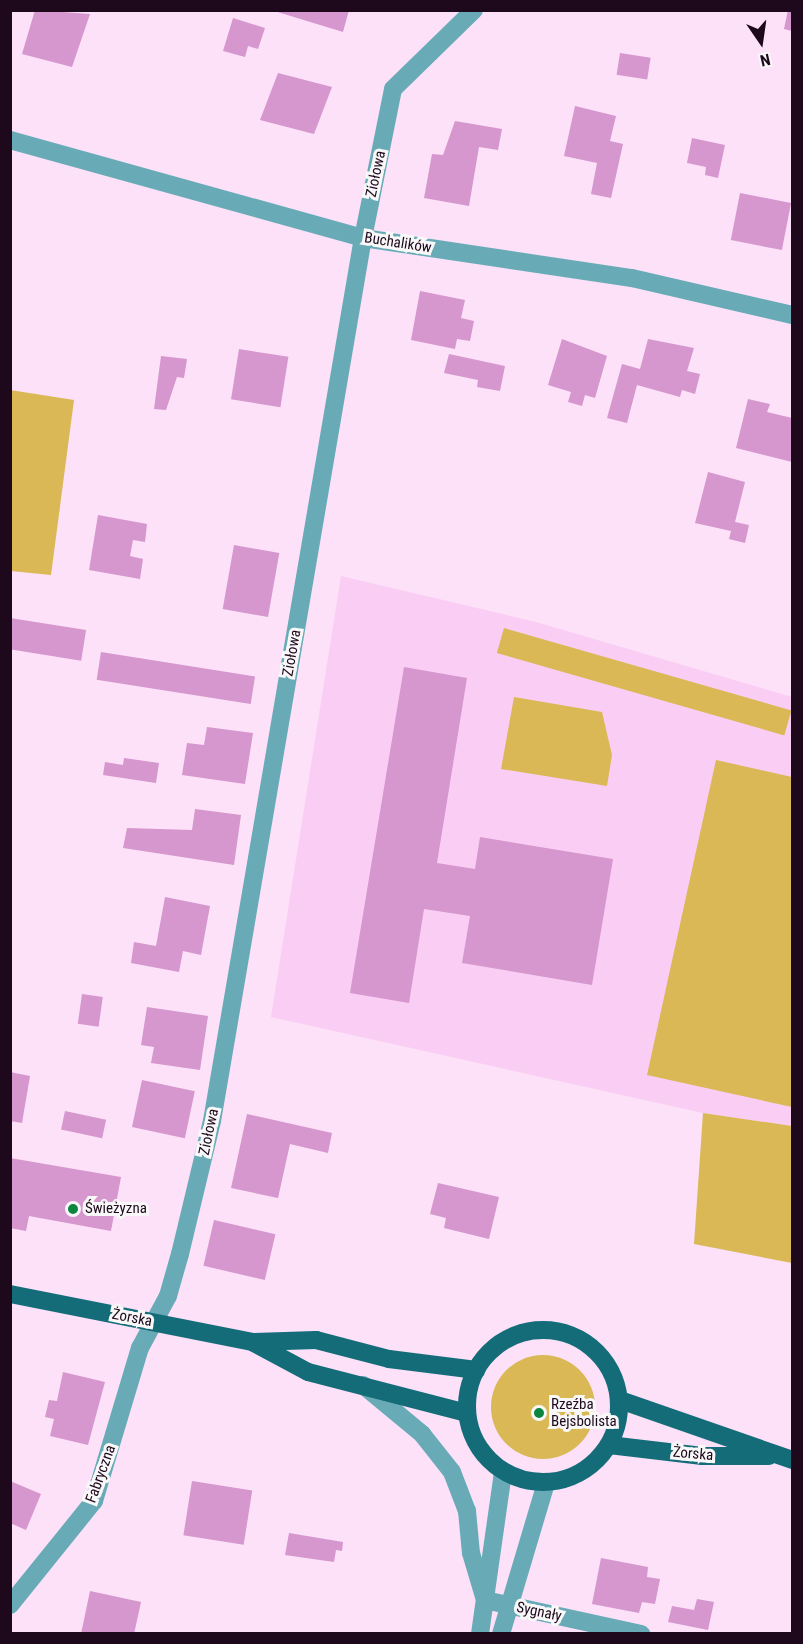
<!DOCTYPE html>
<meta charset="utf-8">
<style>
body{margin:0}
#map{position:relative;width:803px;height:1644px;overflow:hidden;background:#fce1f8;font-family:"Roboto Condensed",sans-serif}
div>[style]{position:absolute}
.built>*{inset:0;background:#facef4}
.green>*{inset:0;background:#d9b855;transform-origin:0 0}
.round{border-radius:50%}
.building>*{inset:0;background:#d696ce;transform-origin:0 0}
.minor>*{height:18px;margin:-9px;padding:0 9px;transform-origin:9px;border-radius:9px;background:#68abb7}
.major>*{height:18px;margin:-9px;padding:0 9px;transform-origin:9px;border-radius:9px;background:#156c79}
.major>.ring{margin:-9px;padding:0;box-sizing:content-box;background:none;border:18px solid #156c79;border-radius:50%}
.dots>*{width:16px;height:16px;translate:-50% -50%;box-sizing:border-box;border:3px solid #f8f8f8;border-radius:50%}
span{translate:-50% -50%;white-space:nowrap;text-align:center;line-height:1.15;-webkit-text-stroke:6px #f8f8f8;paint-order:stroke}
.street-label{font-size:15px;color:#1e081c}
.poi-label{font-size:15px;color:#1e081c}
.left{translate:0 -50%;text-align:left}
.frame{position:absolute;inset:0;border:12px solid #1e081c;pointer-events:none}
.north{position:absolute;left:731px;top:12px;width:60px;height:60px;-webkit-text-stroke:4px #f8f8f8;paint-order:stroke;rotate:167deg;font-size:16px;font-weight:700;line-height:24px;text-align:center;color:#1e081c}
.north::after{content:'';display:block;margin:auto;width:21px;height:27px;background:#1e081c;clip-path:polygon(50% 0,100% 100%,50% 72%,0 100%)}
</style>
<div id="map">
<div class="built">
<div style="clip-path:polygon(341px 576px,536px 622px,792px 697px,792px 1126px,703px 1113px,271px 1017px)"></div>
</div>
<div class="green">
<div style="clip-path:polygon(10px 390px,74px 400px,51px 575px,11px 571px)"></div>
<div style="left:504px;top:628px;width:299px;height:26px;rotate:16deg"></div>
<div style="clip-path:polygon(514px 697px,602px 712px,612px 755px,607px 786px,501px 769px)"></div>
<div style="clip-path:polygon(716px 760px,792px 777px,792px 1107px,647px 1075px)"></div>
<div style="clip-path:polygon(703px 1113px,792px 1126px,792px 1263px,694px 1244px)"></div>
<div class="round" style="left:491px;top:1355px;width:104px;height:104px"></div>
</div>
<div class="building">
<div style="clip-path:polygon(35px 10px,90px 14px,72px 67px,22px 54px)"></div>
<div style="clip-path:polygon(271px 10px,349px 10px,343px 32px)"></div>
<div style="clip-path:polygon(788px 10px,792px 10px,792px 31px,784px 29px)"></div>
<div style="clip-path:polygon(233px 18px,265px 28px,258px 49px,248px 46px,245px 57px,223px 51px)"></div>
<div style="left:620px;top:53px;width:31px;height:22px;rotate:9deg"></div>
<div style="clip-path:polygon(278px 73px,332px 87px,314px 134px,260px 120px)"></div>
<div style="clip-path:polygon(575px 106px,616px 116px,610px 141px,623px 144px,611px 198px,591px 194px,597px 163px,564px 156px)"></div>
<div style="clip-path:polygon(455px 121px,502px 129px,498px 150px,479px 147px,469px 206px,424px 198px,432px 154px,443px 155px)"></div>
<div style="clip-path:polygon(692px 138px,725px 145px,718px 178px,705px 175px,706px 167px,687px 163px)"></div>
<div style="left:740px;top:193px;width:52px;height:48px;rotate:11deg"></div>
<div style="clip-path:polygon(420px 291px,465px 300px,461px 318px,474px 321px,470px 341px,457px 339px,455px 349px,411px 340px)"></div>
<div style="clip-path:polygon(562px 339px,607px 356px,595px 398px,585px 395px,582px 406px,568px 402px,571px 392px,548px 385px)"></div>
<div style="clip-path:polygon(648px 339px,694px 348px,687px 371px,700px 374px,695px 394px,682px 390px,680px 397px,637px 385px,627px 423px,607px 418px,622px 364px,640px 369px)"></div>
<div style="left:239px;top:349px;width:50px;height:51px;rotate:9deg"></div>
<div style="clip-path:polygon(449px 354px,505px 366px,500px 391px,477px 387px,478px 380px,444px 373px)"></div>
<div style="clip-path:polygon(161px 356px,187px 359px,184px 378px,177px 377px,166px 410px,154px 409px)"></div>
<div style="clip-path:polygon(748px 399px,770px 404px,767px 412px,792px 418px,792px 462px,736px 448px)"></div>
<div style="clip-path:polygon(708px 472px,745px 482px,735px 522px,749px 525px,745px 543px,729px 539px,731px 531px,695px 523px)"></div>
<div style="clip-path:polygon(98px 515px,147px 524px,145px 542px,133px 540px,130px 556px,143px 559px,140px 579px,89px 570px)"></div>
<div style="left:234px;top:545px;width:46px;height:65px;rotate:10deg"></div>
<div style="left:10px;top:618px;width:77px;height:31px;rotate:9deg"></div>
<div style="left:101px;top:652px;width:156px;height:28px;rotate:9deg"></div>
<div style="clip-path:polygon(404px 667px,467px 678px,437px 863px,475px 869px,480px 837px,613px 859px,592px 985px,462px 963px,470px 916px,424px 909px,409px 1003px,350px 993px)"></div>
<div style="clip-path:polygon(207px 727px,253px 733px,245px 784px,182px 775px,187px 743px,204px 745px)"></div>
<div style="clip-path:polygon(124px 758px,159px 763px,156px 783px,103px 775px,105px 762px,123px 765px)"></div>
<div style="clip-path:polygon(195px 809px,241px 815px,234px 865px,123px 848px,127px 828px,192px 830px)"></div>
<div style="clip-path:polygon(165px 897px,210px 906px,201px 955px,183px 951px,179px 972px,131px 963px,134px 942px,156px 946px)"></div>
<div style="left:82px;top:994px;width:21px;height:30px;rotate:8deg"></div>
<div style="clip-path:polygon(147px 1007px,208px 1016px,200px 1070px,151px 1063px,154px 1047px,141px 1045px)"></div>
<div style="clip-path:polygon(10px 1072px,30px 1076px,22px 1123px,10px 1121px)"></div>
<div style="left:142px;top:1080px;width:54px;height:48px;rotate:12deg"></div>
<div style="left:65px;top:1111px;width:42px;height:19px;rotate:12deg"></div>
<div style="clip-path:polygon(247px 1114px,332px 1133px,328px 1153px,290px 1144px,278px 1198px,231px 1188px)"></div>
<div style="clip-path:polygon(10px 1158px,121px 1177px,111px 1231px,29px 1216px,26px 1231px,10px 1228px)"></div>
<div style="clip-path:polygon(438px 1183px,499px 1197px,489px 1239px,444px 1228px,446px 1218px,430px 1214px)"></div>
<div style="left:214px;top:1220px;width:63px;height:47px;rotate:13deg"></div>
<div style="clip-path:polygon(63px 1372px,105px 1382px,88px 1445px,50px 1436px,54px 1419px,45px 1417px,49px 1400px,57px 1401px)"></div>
<div style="clip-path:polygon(10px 1481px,41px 1494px,26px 1530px,10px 1523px)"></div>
<div style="left:192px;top:1481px;width:61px;height:55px;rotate:9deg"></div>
<div style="clip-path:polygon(289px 1533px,343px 1542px,342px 1551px,336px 1550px,334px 1562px,285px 1555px)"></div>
<div style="clip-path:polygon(601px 1558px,648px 1567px,647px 1577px,660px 1579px,655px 1604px,642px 1602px,639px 1613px,592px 1604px)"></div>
<div style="clip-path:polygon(90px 1591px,141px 1602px,134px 1634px,81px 1634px)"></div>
<div style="clip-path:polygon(697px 1599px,714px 1602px,708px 1630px,668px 1622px,672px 1606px,694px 1610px)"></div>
</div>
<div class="minor">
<div style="left:10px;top:140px;width:366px;rotate:15.5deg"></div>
<div style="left:363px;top:238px;width:272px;rotate:8.5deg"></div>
<div style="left:632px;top:278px;width:164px;rotate:13deg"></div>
<div style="left:363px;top:1385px;width:77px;rotate:39.7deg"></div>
<div style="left:422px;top:1434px;width:48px;rotate:51.7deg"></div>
<div style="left:452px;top:1472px;width:42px;rotate:69deg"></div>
<div style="left:467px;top:1511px;width:42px;rotate:84.6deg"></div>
<div style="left:471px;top:1553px;width:49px;rotate:73.4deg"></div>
<div style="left:485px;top:1600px;width:160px;rotate:12.3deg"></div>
<div style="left:10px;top:1605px;width:134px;rotate:-51.1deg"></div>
<div style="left:94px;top:1501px;width:160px;rotate:-73.3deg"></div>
<div style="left:140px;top:1348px;width:59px;rotate:-61.7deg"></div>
<div style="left:168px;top:1296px;width:44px;rotate:-74.1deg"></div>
<div style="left:180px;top:1254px;width:137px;rotate:-76.5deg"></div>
<div style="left:212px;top:1121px;width:896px;rotate:-80.3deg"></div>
<div style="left:363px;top:238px;width:152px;rotate:-78.6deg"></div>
<div style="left:393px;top:89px;width:113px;rotate:-44.3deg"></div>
<div style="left:480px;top:1634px;width:164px;rotate:-81.9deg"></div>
<div style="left:501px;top:1634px;width:158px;rotate:-73.4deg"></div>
</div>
<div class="major">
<div style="left:10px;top:1294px;width:248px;rotate:11.2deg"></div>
<div style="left:253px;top:1342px;width:63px;rotate:-1.8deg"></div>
<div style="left:316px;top:1340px;width:75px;rotate:14.6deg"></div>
<div style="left:389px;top:1359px;width:88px;rotate:7.2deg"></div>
<div class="ring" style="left:467px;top:1330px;width:134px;height:134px"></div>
<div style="left:254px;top:1343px;width:61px;rotate:28.2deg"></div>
<div style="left:308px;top:1372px;width:164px;rotate:14.5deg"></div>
<div style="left:620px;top:1400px;width:182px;rotate:19.2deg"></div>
<div style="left:609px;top:1445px;width:94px;rotate:6.7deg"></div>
<div style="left:702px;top:1456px;width:67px"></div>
</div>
<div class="dots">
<div style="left:73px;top:1209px;background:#0b8640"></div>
<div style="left:539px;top:1413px;background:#0b8640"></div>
</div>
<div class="street-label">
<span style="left:376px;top:174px;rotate:-78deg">Ziołowa</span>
<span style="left:398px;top:243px;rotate:9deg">Buchalików</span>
<span style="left:292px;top:653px;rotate:-80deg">Ziołowa</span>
<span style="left:209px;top:1132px;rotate:-78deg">Ziołowa</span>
<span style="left:132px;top:1318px;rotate:11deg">Żorska</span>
<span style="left:693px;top:1454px;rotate:5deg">Żorska</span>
<span style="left:101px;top:1474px;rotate:-70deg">Fabryczna</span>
<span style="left:539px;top:1612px;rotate:12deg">Sygnały</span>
</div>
<div class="poi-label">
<span class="left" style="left:85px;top:1209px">Świeżyzna</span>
<span class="left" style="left:551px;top:1413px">Rzeźba<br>Bejsbolista</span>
</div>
<div class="frame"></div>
<div class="north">N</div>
</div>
